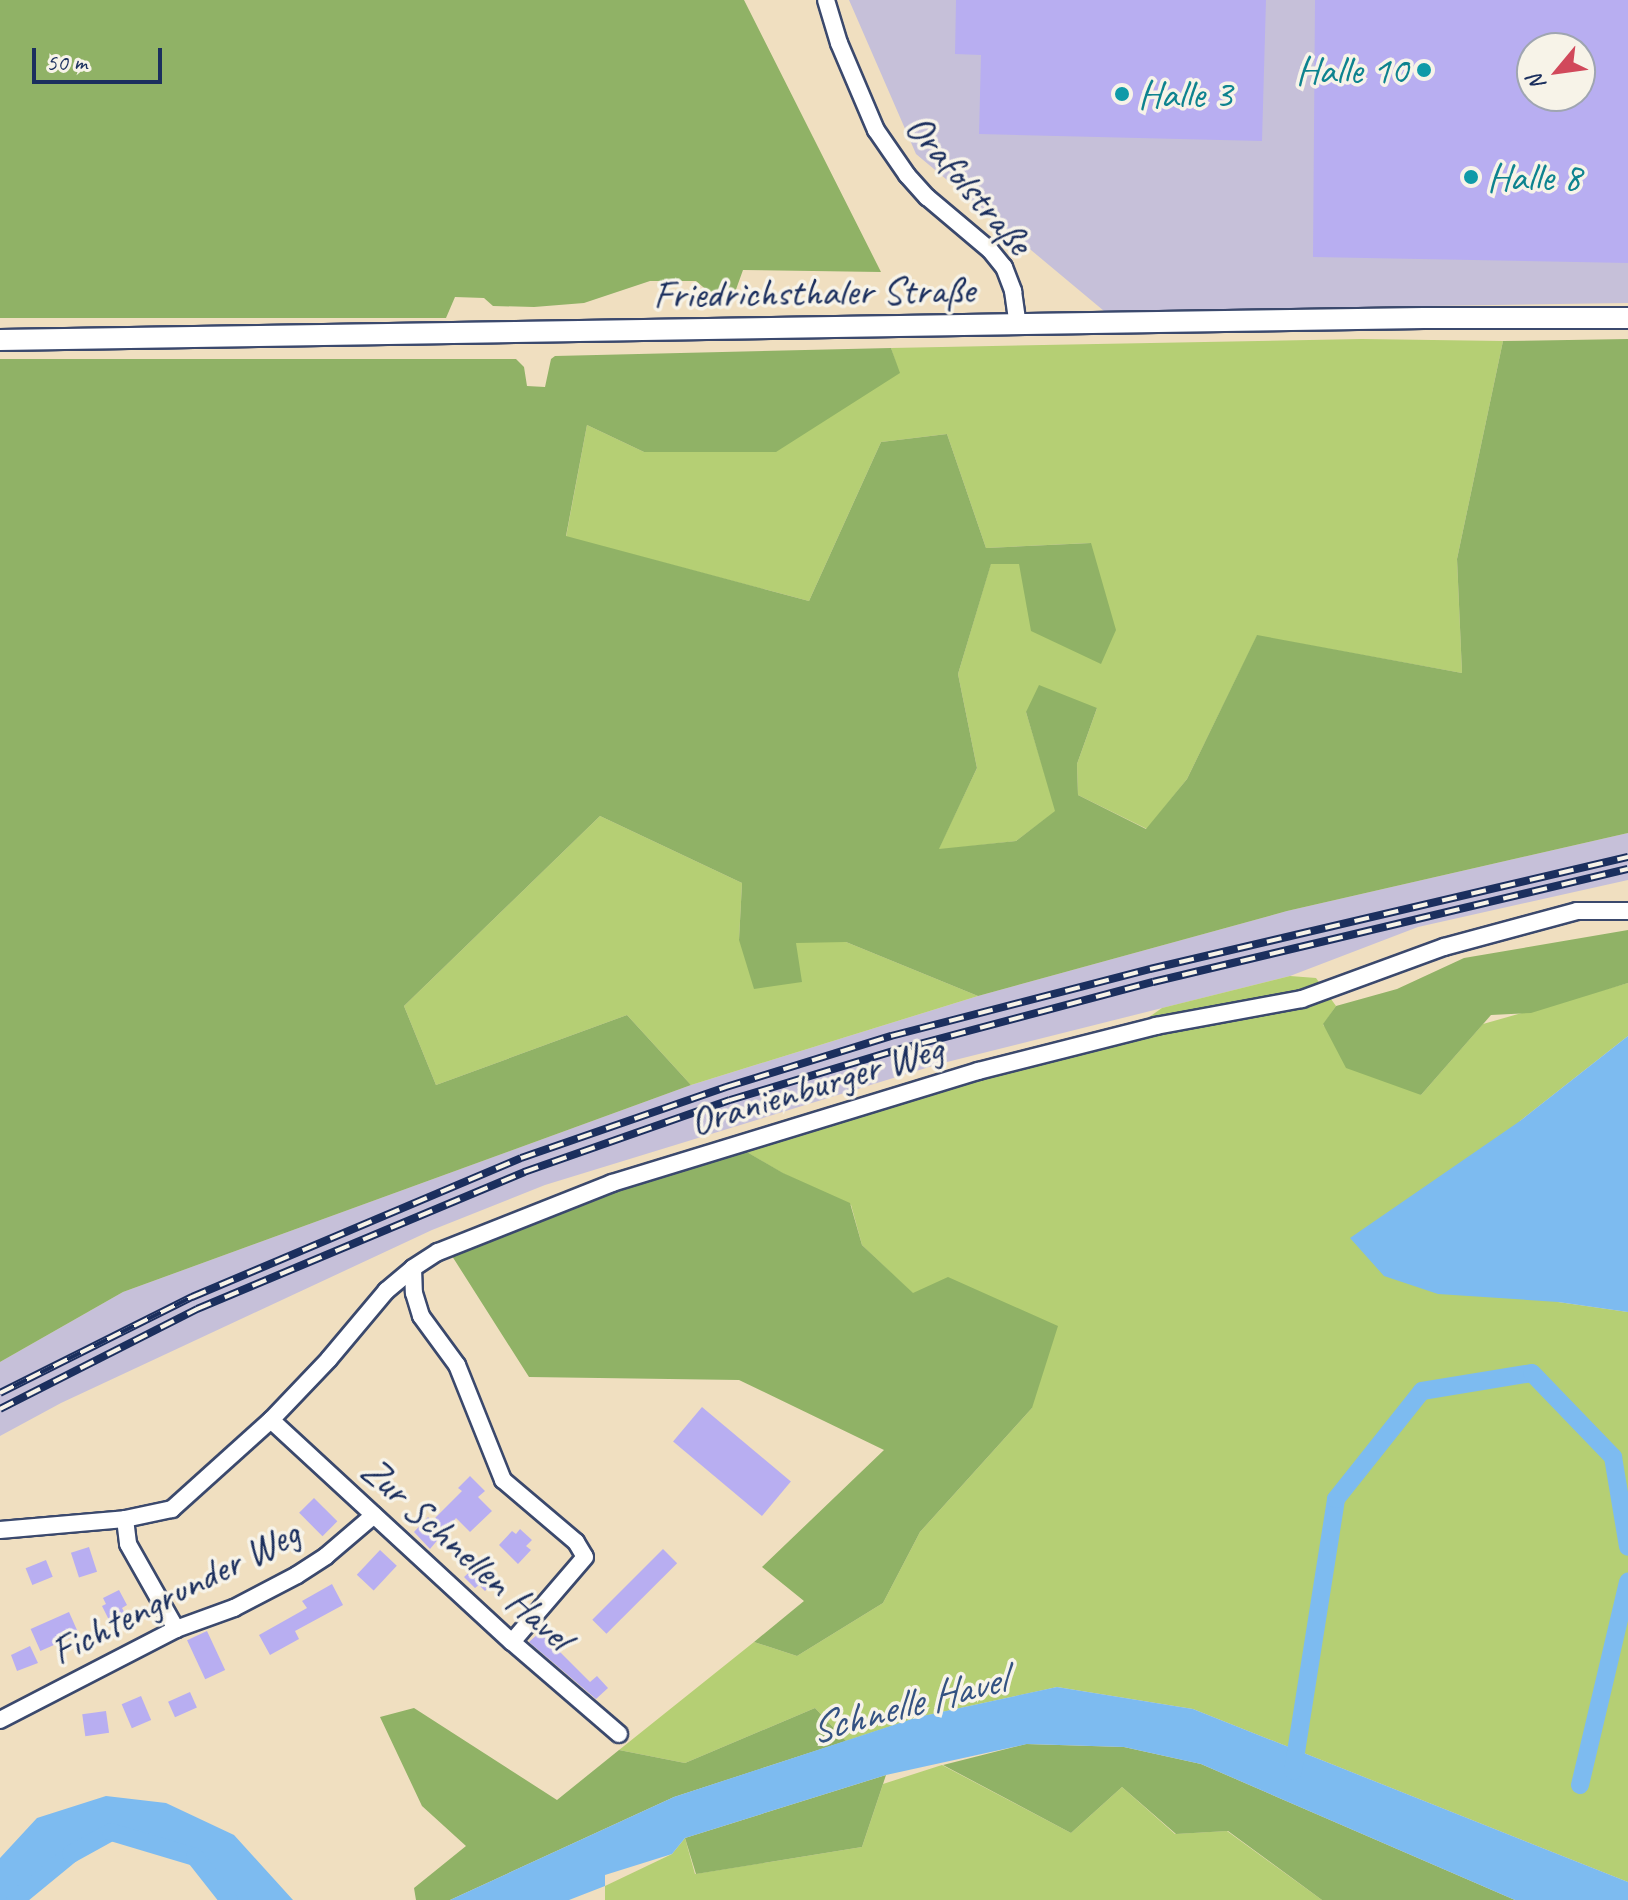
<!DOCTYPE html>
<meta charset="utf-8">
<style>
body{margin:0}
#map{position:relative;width:1628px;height:1900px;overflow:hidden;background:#f0dfc0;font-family:Caveat,sans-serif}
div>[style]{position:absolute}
.industrial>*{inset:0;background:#c6c0d9}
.green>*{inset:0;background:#b5cf74}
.forest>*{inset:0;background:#90b266}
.water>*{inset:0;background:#7dbbf0}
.canal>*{height:18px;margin:-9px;padding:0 9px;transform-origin:9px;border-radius:9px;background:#7dbbf0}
.building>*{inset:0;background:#b8aef1;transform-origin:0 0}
.roads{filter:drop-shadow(2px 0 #3b496d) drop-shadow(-2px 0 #3b496d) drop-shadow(0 2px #3b496d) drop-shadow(0 -2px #3b496d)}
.minor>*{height:16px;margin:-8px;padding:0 8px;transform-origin:8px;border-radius:8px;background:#fff}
.tertiary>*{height:20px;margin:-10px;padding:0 10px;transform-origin:10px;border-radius:10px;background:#fff}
.rail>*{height:8px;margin-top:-4px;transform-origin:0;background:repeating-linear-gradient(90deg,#f7f3e8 0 15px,#1b2f5e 0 30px);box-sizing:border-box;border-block:2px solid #1b2f5e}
.dots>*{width:22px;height:22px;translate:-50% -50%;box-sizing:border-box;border:4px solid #f7f3e8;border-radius:50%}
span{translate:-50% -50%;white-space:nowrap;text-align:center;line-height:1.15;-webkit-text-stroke:7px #f7f3e8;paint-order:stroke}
.culture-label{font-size:40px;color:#0d838f}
.right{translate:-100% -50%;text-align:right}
.left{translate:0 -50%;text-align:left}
.street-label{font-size:40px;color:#1b2f5e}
.water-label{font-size:42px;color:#345282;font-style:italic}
.north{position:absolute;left:1516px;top:32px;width:80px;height:80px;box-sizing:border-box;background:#f7f3e8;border:2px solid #9fa5b1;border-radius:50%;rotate:241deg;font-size:22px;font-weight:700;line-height:32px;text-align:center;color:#1b2f5e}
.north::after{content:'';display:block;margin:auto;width:28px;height:36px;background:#d1495b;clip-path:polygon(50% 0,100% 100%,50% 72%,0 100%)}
.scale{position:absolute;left:32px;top:48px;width:130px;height:36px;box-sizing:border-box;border:4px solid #1b2f5e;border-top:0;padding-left:10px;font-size:24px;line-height:28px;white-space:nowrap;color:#1b2f5e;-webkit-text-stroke:6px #f7f3e8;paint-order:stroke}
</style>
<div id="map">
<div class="industrial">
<div style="clip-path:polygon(evenodd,849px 0,1628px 0,1628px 303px,1104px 311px,916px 154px,849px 0,1532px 48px,1580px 48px,1580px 96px,1532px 96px,1532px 48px)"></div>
<div style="clip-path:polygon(1628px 833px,1628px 880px,1418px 927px,1290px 976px,939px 1064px,545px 1185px,432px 1230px,61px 1403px,0 1436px,0 1362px,123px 1292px,691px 1085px,978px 996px,1287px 911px)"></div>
</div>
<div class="green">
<div style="clip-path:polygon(1362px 339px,1503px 341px,1457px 559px,1462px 673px,1257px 636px,1187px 779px,1147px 829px,1078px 795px,1077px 764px,1097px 708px,1026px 712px,1056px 811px,1016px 841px,938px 850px,977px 768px,958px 674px,991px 563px,1019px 564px,1093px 556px,1090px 543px,986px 548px,947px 434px,881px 442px,809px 601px,566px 537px,587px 425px,644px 452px,899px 373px,891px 348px)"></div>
<div style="clip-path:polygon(600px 816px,742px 883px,739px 940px,846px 942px,978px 996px,691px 1085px,627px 1015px,436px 1085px,404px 1006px)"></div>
<div style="clip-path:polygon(1290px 976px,1316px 978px,1336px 1006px,1323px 1025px,1421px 1095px,1483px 1024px,1628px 983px,1628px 1036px,1520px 1121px,1558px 1302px,1628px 1312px,1628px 1882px,1193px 1709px,1057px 1687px,919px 1717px,846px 1741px,815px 1708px,685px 1763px,619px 1750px,754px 1642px,797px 1656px,883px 1603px,920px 1532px,1032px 1408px,862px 1245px,851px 1205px,784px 1174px,735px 1145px,1112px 1043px,1162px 1008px)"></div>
<div style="clip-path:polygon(942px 1765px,1071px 1833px,1122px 1787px,1175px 1834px,1227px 1831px,1322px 1900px,605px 1900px,605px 1886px,672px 1854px,685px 1838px,695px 1874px,862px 1847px,883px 1784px)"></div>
</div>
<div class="forest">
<div style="clip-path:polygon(0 0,744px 0,881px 272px,743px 270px,729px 309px,696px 281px,650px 281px,584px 303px,534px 307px,493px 306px,484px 298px,455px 297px,446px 318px,0 318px)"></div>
<div style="clip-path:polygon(1628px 339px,1628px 833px,1287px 911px,978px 996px,846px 942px,796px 943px,802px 982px,754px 989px,739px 940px,742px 883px,600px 816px,404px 1006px,436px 1085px,627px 1015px,691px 1085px,123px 1292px,0 1362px,0 359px,516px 359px,524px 367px,527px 386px,545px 387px,551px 359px,555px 356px,891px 348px,900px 373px,776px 452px,644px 452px,587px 425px,566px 536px,809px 601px,881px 442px,947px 434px,986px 548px,1091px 543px,1116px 630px,1101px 664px,1031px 631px,1019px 564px,991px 564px,958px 674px,977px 768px,939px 849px,1016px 841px,1055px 811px,1026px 712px,1039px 685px,1097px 708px,1077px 764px,1078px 795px,1146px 829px,1187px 779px,1257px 635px,1462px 673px,1457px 559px,1503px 341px)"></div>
<div style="clip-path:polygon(1628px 930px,1628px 983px,1531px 1013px,1491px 1015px,1421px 1095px,1346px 1068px,1323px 1024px,1336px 1006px,1397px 989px,1464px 958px)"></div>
<div style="clip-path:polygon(735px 1145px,783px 1173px,850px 1203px,862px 1245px,913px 1293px,948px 1277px,1058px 1326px,1032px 1408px,920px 1532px,883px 1603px,797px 1656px,754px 1642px,804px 1601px,762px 1567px,884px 1450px,739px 1380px,529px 1377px,452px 1256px)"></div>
<div style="clip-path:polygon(414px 1708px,557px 1800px,619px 1750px,685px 1763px,815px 1708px,846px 1741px,674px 1797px,450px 1900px,416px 1900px,414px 1888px,466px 1846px,422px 1806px,380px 1717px)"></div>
<div style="clip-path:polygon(1026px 1744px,1124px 1747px,1201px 1764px,1515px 1900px,1322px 1900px,1228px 1831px,1176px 1834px,1122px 1787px,1071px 1833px,943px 1765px)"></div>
<div style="clip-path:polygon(886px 1775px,862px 1847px,696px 1874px,685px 1838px)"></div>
</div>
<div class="water">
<div style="clip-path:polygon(1628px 1036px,1628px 1312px,1558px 1302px,1438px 1294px,1384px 1276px,1350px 1238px,1520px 1121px)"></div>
<div style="clip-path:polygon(1057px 1687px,1193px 1709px,1628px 1882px,1628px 1900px,1515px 1900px,1201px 1764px,1124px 1747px,1027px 1744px,886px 1775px,685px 1838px,672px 1854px,605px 1875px,605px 1886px,569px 1900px,450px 1900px,674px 1797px,918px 1717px)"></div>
<div style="clip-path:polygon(106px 1796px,166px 1803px,234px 1835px,293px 1900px,229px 1900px,195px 1857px,111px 1833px,71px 1854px,15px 1900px,0 1900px,0 1858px,37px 1818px)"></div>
</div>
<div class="canal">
<div style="left:1293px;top:1771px;width:275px;rotate:-81deg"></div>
<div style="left:1336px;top:1499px;width:138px;rotate:-51.5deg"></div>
<div style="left:1422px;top:1391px;width:111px;rotate:-9.3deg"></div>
<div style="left:1532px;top:1373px;width:117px;rotate:46deg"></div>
<div style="left:1613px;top:1457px;width:91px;rotate:80.5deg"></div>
<div style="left:1580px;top:1785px;width:209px;rotate:-76.7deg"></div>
<div style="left:15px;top:1900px;width:72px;rotate:-39.4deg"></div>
<div style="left:71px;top:1854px;width:46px;rotate:-28.8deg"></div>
<div style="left:111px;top:1832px;width:88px;rotate:16.6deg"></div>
<div style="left:195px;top:1857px;width:55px;rotate:51.7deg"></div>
</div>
<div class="building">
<div style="clip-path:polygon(956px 0,1266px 0,1262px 141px,979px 134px,981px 55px,955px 54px)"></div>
<div style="clip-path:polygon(evenodd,1315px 0,1628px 0,1628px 263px,1313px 257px,1315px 0,1532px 48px,1580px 48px,1580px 96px,1532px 96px,1532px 48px)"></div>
<div style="left:702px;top:1407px;width:116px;height:45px;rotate:40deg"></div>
<div style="clip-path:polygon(470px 1476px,485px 1491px,478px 1497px,492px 1511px,470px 1532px,456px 1518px,430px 1549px,414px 1532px,428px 1517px,432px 1521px,462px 1491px,458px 1488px)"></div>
<div style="left:314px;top:1498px;width:33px;height:21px;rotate:45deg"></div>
<div style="clip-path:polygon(520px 1529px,532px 1540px,526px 1546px,531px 1550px,518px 1564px,499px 1545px,512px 1531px,516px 1534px)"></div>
<div style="left:89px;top:1547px;width:26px;height:19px;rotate:72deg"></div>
<div style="left:663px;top:1549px;width:20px;height:100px;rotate:45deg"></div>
<div style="left:380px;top:1550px;width:23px;height:34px;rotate:43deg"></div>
<div style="left:46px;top:1560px;width:18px;height:22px;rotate:68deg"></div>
<div style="clip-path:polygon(479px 1563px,495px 1581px,485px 1591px,479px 1585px,475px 1588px,464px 1577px)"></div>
<div style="clip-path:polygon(332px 1584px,343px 1605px,295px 1631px,299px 1639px,270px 1655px,259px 1635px,307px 1608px,302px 1601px)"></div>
<div style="clip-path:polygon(119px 1590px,127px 1605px,122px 1608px,127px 1617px,111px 1624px,102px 1606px,106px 1604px,103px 1598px)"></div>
<div style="left:69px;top:1612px;width:24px;height:42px;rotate:66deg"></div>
<div style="left:207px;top:1631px;width:43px;height:22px;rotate:65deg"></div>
<div style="clip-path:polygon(540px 1632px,590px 1682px,597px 1676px,608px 1688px,596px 1699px,529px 1642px)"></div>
<div style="clip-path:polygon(30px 1646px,38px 1663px,17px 1671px,11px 1655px)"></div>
<div style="left:190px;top:1692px;width:17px;height:24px;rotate:66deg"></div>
<div style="left:141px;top:1696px;width:26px;height:21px;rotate:67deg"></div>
<div style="left:106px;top:1711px;width:22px;height:24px;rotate:82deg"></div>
</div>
<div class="roads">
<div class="minor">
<div style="left:826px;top:0;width:45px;rotate:73.2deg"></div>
<div style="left:839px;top:43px;width:95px;rotate:67deg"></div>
<div style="left:876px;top:130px;width:55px;rotate:55.4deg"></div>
<div style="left:907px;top:175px;width:30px;rotate:48deg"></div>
<div style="left:927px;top:197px;width:82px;rotate:40.1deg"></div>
<div style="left:990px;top:250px;width:22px;rotate:51deg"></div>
<div style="left:1004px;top:267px;width:26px;rotate:69deg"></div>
<div style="left:1013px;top:291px;width:34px;rotate:82deg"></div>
<div style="left:413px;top:1268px;width:25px;rotate:88deg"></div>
<div style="left:414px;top:1293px;width:24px;rotate:73deg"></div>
<div style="left:421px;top:1316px;width:61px;rotate:53.7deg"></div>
<div style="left:457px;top:1365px;width:124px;rotate:68.2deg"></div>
<div style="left:503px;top:1480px;width:96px;rotate:40.3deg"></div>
<div style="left:576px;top:1542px;width:17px;rotate:59deg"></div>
<div style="left:585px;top:1557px;width:112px;rotate:130.7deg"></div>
<div style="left:271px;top:1420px;width:328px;rotate:42.7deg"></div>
<div style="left:512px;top:1642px;width:141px;rotate:40.7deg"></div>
<div style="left:125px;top:1519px;width:25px;rotate:83deg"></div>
<div style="left:128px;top:1544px;width:98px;rotate:60.5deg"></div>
<div style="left:0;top:1530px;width:125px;rotate:-5deg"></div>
<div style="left:125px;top:1519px;width:48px;rotate:-12deg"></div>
<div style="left:172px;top:1509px;width:133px;rotate:-42deg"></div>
<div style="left:271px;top:1420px;width:84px;rotate:-46.4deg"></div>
<div style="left:329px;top:1359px;width:89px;rotate:-50deg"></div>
<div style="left:386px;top:1291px;width:35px;rotate:-40deg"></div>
<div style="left:413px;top:1268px;width:30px;rotate:-33deg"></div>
<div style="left:438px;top:1252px;width:187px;rotate:-21.6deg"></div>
<div style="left:612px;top:1183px;width:383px;rotate:-17deg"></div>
<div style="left:978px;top:1071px;width:184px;rotate:-14.2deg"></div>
<div style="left:1156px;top:1026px;width:148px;rotate:-10.5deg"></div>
<div style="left:1302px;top:999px;width:151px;rotate:-20.1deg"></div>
<div style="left:1444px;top:947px;width:138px;rotate:-15.1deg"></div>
<div style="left:1577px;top:911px;width:51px"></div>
<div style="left:0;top:1720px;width:198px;rotate:-27.3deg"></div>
<div style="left:176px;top:1629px;width:62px;rotate:-19.9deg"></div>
<div style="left:234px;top:1608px;width:71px;rotate:-27.6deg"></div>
<div style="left:297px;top:1575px;width:35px;rotate:-33deg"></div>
<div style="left:326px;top:1556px;width:63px;rotate:-40.5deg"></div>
</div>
<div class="tertiary">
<div style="left:0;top:340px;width:1424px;rotate:-0.89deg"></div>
<div style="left:1424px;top:318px;width:204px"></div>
</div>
</div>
<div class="rail">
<div style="left:0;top:1393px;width:215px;rotate:-26.6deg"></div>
<div style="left:192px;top:1297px;width:357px;rotate:-22.9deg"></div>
<div style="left:521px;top:1158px;width:217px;rotate:-19.1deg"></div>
<div style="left:726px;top:1087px;width:173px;rotate:-17.2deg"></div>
<div style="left:891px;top:1036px;width:268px;rotate:-14.5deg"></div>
<div style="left:1150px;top:969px;width:491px;rotate:-13.2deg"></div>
<div style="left:0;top:1409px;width:221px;rotate:-26.9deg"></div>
<div style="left:197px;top:1309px;width:355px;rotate:-22.7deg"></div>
<div style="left:524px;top:1172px;width:218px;rotate:-19.3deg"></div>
<div style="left:730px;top:1100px;width:170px;rotate:-16.7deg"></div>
<div style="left:893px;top:1051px;width:269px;rotate:-14.9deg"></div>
<div style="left:1153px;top:982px;width:488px;rotate:-13.4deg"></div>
</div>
<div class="dots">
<div style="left:1424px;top:70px;background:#0f9aa8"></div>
<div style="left:1122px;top:94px;background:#0f9aa8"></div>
<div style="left:1471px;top:177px;background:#0f9aa8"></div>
</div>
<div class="culture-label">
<span class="right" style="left:1408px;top:70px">Halle 10</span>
<span class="left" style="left:1138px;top:94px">Halle 3</span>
<span class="left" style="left:1487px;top:177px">Halle 8</span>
</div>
<div class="street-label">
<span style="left:969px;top:184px;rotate:49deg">Orafolstraße</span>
<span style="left:814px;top:292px;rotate:-1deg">Friedrichsthaler Straße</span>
<span style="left:816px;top:1085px;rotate:-17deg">Oranienburger Weg</span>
<span style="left:467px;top:1553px;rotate:42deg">Zur Schnellen Havel</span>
<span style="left:175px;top:1592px;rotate:-27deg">Fichtengrunder Weg</span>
</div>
<div class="water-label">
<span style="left:907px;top:1705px;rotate:-15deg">Schnelle Havel</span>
</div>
<div class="north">N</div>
<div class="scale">50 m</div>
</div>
